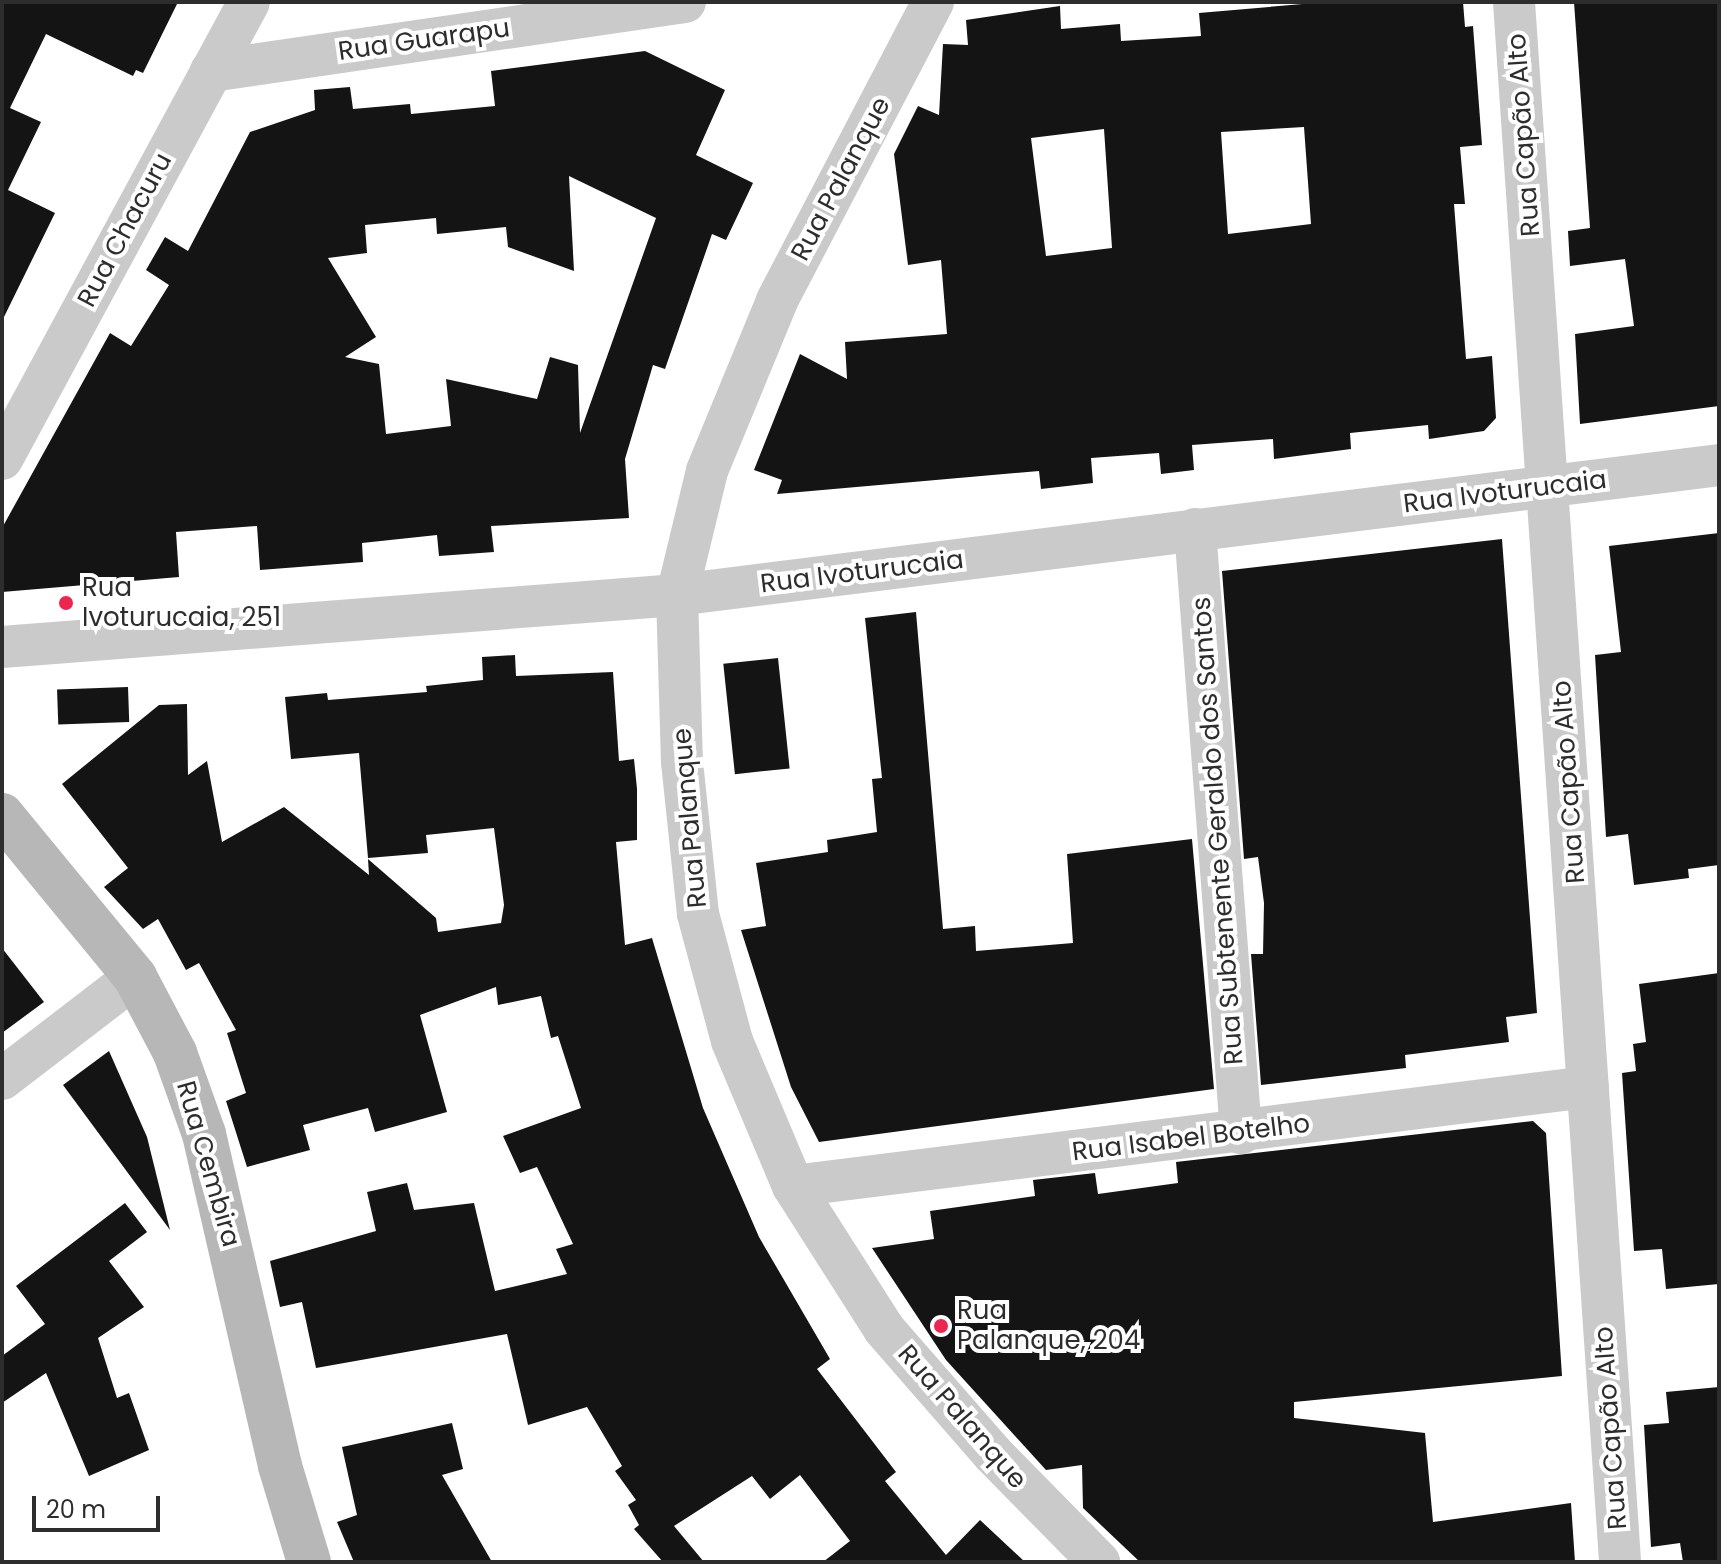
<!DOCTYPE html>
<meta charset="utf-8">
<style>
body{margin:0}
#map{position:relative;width:1721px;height:1564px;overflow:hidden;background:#fff;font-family:Poppins,sans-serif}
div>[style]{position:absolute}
.building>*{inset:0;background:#141414;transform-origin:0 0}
.street>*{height:42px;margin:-21px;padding:0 21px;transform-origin:21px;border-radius:21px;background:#cacaca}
.secondary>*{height:44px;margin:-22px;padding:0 22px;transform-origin:22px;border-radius:22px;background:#b7b7b7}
.dots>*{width:22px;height:22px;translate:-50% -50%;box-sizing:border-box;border:4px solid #fff;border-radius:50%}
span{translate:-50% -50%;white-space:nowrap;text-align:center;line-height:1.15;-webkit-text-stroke:8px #fff;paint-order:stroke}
.street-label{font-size:26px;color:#2d2d2d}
.poi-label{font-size:26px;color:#2d2d2d}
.left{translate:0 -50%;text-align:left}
.frame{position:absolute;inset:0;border:4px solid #2d2d2d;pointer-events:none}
.scale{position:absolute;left:32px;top:1496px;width:128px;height:36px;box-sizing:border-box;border:4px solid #2d2d2d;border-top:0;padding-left:10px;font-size:24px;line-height:28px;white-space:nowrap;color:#2d2d2d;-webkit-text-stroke:6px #fff;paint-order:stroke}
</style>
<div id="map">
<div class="building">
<div style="clip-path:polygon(2px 2px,178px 2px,143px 73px,136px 70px,133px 76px,46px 34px,10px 108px,41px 122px,8px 190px,55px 213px,2px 321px)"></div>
<div style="clip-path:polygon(evenodd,1326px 2px,1463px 2px,1465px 27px,1473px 26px,1482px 145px,1460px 147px,1465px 204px,1454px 204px,1466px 359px,1492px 356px,1496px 418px,1484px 431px,1429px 439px,1428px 425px,1350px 433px,1351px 449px,1274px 459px,1273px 439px,1192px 445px,1194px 470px,1161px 474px,1159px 453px,1091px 458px,1093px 483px,1041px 489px,1039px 471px,777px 494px,782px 480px,754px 470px,800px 354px,847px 379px,845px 342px,947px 334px,941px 260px,908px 265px,894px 154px,918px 106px,939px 115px,943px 44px,968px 45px,966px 20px,1060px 6px,1061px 29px,1120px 24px,1121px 41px,1201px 36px,1199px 13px,1326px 2px,1304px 127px,1311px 224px,1228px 234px,1221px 132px,1304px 127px,1326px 2px,1104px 129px,1112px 248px,1046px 256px,1031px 138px,1104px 129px)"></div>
<div style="clip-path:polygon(1574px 2px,1719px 2px,1719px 406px,1580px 424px,1575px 334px,1634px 326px,1625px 259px,1570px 266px,1568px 231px,1590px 228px)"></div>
<div style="clip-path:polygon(evenodd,645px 51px,725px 90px,696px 155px,753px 183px,726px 240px,712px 234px,665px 369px,653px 365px,625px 459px,629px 518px,491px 526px,494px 552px,439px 556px,437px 535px,362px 543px,363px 562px,260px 570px,257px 526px,176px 532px,179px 577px,2px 592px,2px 528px,110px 333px,131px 346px,169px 285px,146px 270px,165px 237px,188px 251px,250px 132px,315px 110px,314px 90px,350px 87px,353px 109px,410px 104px,411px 114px,495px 106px,491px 71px,645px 51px,569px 176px,656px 218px,580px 433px,578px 365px,550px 357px,537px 399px,446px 379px,451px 426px,386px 434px,379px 364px,345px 357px,376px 337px,328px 258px,367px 253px,365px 225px,436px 218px,437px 234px,506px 227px,508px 247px,574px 271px,569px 176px)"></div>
<div style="clip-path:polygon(1719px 533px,1719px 865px,1688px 869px,1689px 878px,1634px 885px,1628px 834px,1606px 837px,1595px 655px,1621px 652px,1609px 546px)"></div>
<div style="clip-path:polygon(1502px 539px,1537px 1013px,1506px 1017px,1509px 1042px,1405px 1055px,1406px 1068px,1261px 1085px,1251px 954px,1263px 954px,1264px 903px,1258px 857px,1244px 859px,1222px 571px)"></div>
<div style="clip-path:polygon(916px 612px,943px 929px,975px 926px,976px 951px,1073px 943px,1067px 854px,1192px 839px,1214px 1089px,819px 1142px,791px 1087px,741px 930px,766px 926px,756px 863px,828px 852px,827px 840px,877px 832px,872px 779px,882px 778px,865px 618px)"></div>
<div style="clip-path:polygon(515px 655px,516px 676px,613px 672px,619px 761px,634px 759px,637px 789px,637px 840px,616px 842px,625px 945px,652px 938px,703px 1108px,759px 1237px,830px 1359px,817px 1369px,896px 1472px,885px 1481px,946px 1555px,980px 1520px,1025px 1562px,823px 1562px,850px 1541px,800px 1475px,770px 1499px,752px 1476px,674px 1526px,704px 1562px,663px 1562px,634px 1529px,639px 1525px,628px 1505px,636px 1500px,615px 1471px,622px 1466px,587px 1407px,528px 1425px,507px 1334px,316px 1368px,302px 1302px,280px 1307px,270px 1261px,376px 1231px,367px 1192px,407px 1183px,414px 1210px,474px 1203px,495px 1291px,567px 1274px,556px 1249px,573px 1244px,537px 1167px,520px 1173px,503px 1136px,581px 1108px,558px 1036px,551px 1038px,541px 996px,498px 1005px,496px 987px,420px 1015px,447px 1112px,375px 1132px,368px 1108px,303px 1125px,310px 1150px,247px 1167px,226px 1101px,246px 1093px,227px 1033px,236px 1030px,199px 963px,186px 970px,158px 919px,143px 929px,104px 887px,128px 868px,62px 784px,159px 705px,187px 704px,188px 775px,207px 761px,222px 842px,284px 807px,369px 875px,368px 859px,436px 918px,438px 932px,501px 923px,504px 905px,494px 828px,426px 835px,428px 853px,368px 858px,359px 753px,291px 759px,285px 697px,327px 693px,328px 700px,427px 692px,426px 686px,483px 680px,482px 657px)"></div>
<div style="left:778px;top:658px;width:111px;height:55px;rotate:84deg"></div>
<div style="left:128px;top:687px;width:35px;height:71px;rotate:88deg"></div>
<div style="clip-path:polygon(2px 948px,44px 1002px,2px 1033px)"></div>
<div style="clip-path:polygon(1719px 973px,1719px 1284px,1666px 1289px,1662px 1249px,1634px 1251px,1622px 1073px,1636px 1071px,1633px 1044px,1646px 1042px,1639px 984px)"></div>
<div style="clip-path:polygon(109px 1051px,147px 1137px,170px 1230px,63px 1085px)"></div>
<div style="clip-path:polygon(1533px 1121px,1546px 1133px,1562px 1376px,1294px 1402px,1294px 1418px,1425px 1433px,1433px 1522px,1571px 1503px,1575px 1562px,1140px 1562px,1083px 1508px,1082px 1465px,1046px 1470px,946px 1360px,872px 1248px,934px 1239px,930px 1211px,1035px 1196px,1033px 1180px,1095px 1173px,1098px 1194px,1178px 1183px,1176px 1162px)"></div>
<div style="clip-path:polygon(125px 1203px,147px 1232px,109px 1261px,144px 1307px,98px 1338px,117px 1398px,129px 1393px,149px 1450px,89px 1476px,46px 1373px,2px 1403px,2px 1356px,45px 1324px,16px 1286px)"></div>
<div style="clip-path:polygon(1719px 1387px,1719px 1562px,1683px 1562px,1680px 1543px,1651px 1547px,1644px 1425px,1669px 1423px,1666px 1392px)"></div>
<div style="clip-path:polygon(452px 1423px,463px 1469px,442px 1475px,492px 1562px,354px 1562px,337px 1522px,357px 1515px,342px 1447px)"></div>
</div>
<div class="street">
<div style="left:933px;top:2px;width:337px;rotate:117.6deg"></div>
<div style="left:777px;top:301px;width:184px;rotate:112.4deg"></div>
<div style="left:707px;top:471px;width:128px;rotate:103.6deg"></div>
<div style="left:677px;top:595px;width:167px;rotate:88.3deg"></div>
<div style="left:682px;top:762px;width:153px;rotate:84deg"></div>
<div style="left:698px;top:914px;width:131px;rotate:75deg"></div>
<div style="left:732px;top:1041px;width:157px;rotate:67.2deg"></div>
<div style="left:793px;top:1186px;width:169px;rotate:57.5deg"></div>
<div style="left:884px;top:1329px;width:164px;rotate:48.9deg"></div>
<div style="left:992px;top:1453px;width:153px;rotate:45.5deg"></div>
<div style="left:1514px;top:2px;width:1564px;rotate:86.11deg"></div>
<div style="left:211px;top:71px;width:479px;rotate:-8.3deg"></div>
<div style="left:2px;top:459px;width:519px;rotate:-61.61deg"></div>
<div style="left:1195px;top:529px;width:606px;rotate:85.64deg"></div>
<div style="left:2px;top:647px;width:677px;rotate:-4.41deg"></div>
<div style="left:677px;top:595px;width:1050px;rotate:-7.11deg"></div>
<div style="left:2px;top:1079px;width:168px;rotate:-37.5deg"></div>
<div style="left:793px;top:1186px;width:801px;rotate:-7.1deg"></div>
</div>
<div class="secondary">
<div style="left:2px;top:815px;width:210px;rotate:50.6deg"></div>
<div style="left:135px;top:977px;width:86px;rotate:62.2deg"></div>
<div style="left:175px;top:1053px;width:86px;rotate:70.3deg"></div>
<div style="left:204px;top:1134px;width:341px;rotate:77.1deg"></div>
<div style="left:280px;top:1466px;width:100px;rotate:73.2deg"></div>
</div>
<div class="dots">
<div style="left:66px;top:603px;background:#ed2650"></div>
<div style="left:941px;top:1326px;background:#ed2650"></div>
</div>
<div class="street-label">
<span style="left:424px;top:40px;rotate:-8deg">Rua Guarapu</span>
<span style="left:1524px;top:135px;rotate:-94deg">Rua Capão Alto</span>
<span style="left:841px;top:179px;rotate:-62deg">Rua Palanque</span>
<span style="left:125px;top:230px;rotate:-62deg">Rua Chacuru</span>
<span style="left:1505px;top:492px;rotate:-7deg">Rua Ivoturucaia</span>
<span style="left:862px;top:572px;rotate:-7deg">Rua Ivoturucaia</span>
<span style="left:1569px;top:782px;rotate:-94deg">Rua Capão Alto</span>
<span style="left:690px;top:818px;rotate:-95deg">Rua Palanque</span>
<span style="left:1218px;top:831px;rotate:-94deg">Rua Subtenente Geraldo dos Santos</span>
<span style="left:1191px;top:1138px;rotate:-7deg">Rua Isabel Botelho</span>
<span style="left:208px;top:1164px;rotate:74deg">Rua Cembira</span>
<span style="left:962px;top:1417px;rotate:49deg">Rua Palanque</span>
<span style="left:1611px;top:1428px;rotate:-94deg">Rua Capão Alto</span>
</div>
<div class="poi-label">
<span class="left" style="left:82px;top:603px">Rua<br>Ivoturucaia, 251</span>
<span class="left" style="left:957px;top:1326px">Rua<br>Palanque, 204</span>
</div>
<div class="frame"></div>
<div class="scale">20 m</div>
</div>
